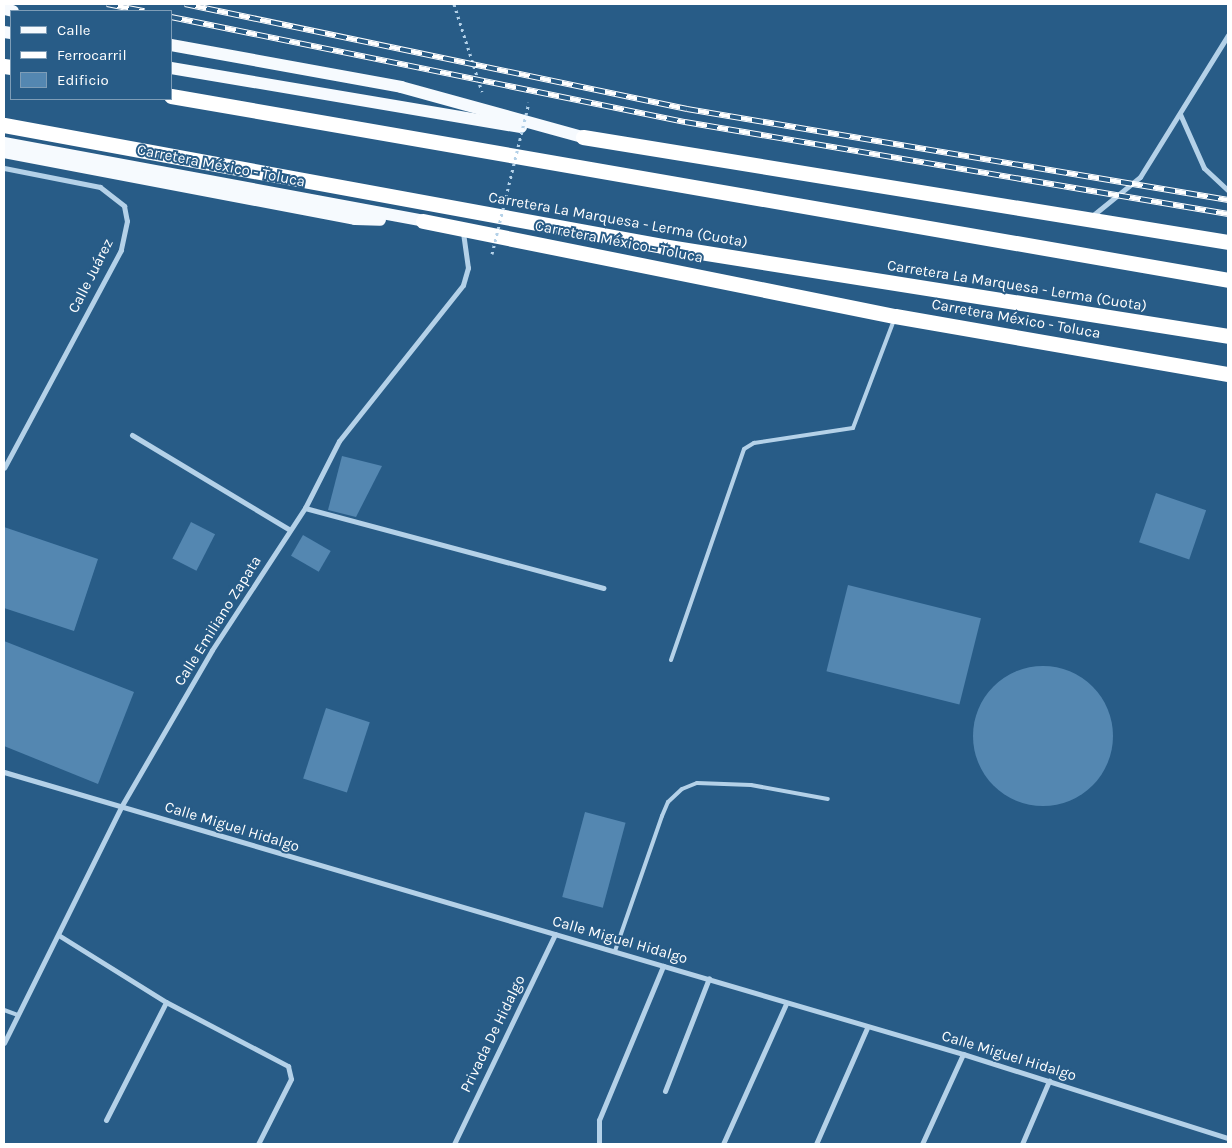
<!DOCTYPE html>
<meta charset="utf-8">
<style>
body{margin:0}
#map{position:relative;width:1232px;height:1148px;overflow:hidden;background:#285c87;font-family:Karla,sans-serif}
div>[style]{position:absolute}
.building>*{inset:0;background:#5487b1;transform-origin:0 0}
.round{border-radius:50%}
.path>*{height:3px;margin-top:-1.5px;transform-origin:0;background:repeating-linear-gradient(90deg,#b4d1e8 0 2.5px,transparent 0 6.5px)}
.lane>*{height:4px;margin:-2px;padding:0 2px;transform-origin:2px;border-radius:2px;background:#b4d1e8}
.street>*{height:5px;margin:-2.5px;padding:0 2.5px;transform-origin:2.5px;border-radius:2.5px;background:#b4d1e8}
.primary>*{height:12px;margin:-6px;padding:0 6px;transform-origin:6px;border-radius:6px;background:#f6fafe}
.highway>*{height:15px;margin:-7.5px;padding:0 7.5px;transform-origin:7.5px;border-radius:7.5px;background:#fff}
.rail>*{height:5.5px;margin-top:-2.75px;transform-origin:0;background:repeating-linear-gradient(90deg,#285c87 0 11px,#fff 0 22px);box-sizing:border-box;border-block:1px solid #fff}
.path-bridge>*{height:3px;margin-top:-1.5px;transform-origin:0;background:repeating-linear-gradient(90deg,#b4d1e8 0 2.5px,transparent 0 6.5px)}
span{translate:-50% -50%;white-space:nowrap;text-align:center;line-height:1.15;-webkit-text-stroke:4px #285c87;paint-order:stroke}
.street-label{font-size:15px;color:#fff}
.frame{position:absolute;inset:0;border:5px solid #fff;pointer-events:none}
.legend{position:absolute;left:10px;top:10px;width:162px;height:90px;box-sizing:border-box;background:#285c87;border:1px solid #7e9db7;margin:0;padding:6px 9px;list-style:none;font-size:15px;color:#fff}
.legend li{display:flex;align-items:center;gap:10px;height:25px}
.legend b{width:25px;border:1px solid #7e9db7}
</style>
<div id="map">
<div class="building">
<div style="clip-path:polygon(342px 456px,382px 466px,356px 517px,328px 510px)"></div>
<div style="left:1156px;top:493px;width:53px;height:52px;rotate:19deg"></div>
<div style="left:191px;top:522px;width:27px;height:41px;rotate:27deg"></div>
<div style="clip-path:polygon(4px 527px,98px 559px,74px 631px,4px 608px)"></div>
<div style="left:303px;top:535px;width:32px;height:24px;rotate:30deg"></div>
<div style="left:848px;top:585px;width:137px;height:89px;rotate:14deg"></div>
<div style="clip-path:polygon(4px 641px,134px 692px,98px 784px,4px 746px)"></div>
<div class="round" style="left:973px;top:666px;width:140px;height:140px"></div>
<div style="left:326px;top:708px;width:46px;height:74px;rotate:18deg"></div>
<div style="left:585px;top:812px;width:42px;height:88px;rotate:15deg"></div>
</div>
<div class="path">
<div style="left:454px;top:4px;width:92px;rotate:72.3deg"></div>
</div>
<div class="lane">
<div style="left:671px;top:660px;width:223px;rotate:-70.9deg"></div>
<div style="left:744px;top:449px;width:12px;rotate:-31deg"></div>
<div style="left:754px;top:443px;width:100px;rotate:-8.6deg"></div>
<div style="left:853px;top:428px;width:116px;rotate:-69.2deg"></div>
<div style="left:615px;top:951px;width:143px;rotate:-70.8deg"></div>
<div style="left:662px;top:816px;width:15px;rotate:-67deg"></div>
<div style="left:668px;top:802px;width:19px;rotate:-43deg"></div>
<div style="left:682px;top:789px;width:16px;rotate:-22deg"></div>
<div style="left:697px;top:783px;width:54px;rotate:2.1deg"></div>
<div style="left:751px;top:785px;width:78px;rotate:10.3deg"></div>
<div style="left:4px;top:1010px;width:15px;rotate:20deg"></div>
</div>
<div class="street">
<div style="left:1180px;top:114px;width:59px;rotate:66deg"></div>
<div style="left:1204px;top:168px;width:33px;rotate:43deg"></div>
<div style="left:4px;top:168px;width:98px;rotate:11.2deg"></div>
<div style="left:100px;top:187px;width:31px;rotate:38deg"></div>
<div style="left:124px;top:206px;width:15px;rotate:79deg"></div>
<div style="left:127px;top:221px;width:30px;rotate:102deg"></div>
<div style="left:121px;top:250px;width:247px;rotate:118.2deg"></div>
<div style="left:1092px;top:216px;width:62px;rotate:-39.1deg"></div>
<div style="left:1140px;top:177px;width:167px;rotate:-58.2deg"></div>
<div style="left:132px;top:435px;width:184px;rotate:31deg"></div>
<div style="left:305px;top:508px;width:309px;rotate:15deg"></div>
<div style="left:4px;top:772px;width:1000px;rotate:16.39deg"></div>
<div style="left:963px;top:1054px;width:278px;rotate:17.6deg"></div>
<div style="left:60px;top:936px;width:125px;rotate:31.9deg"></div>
<div style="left:166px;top:1002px;width:138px;rotate:27.7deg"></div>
<div style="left:288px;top:1066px;width:13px;rotate:77deg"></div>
<div style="left:291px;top:1079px;width:73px;rotate:116.9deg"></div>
<div style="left:4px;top:1043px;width:263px;rotate:-63.6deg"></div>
<div style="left:121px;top:807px;width:181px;rotate:-59.9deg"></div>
<div style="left:212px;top:650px;width:170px;rotate:-56.8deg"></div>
<div style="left:305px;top:508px;width:75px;rotate:-63.1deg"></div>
<div style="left:339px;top:441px;width:199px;rotate:-51.5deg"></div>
<div style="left:463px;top:285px;width:18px;rotate:-74deg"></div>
<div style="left:468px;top:268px;width:37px;rotate:-98deg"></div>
<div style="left:665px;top:1091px;width:121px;rotate:-68.7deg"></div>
<div style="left:106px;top:1120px;width:132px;rotate:-63deg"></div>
<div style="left:454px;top:1144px;width:233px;rotate:-64.3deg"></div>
<div style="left:599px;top:1144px;width:24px;rotate:-90deg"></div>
<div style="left:599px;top:1120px;width:167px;rotate:-67.4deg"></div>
<div style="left:723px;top:1144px;width:154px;rotate:-65.8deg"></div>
<div style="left:816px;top:1144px;width:127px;rotate:-66.3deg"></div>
<div style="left:922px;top:1144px;width:99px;rotate:-65.5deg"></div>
<div style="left:1022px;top:1144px;width:69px;rotate:-66.8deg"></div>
</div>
<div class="primary">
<div style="left:4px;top:9px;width:9px;rotate:13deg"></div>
<div style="left:4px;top:32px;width:7px;rotate:8deg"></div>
<div style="left:171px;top:45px;width:234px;rotate:10.3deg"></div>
<div style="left:401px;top:87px;width:189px;rotate:15.4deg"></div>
<div style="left:171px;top:68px;width:355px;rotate:9.6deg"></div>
<div style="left:4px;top:143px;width:426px;rotate:10.5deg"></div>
<div style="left:4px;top:152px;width:357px;rotate:10.8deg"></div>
<div style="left:355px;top:219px;width:25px;rotate:2deg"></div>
</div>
<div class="highway">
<div style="left:4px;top:66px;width:7px;rotate:8deg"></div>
<div style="left:171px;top:96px;width:1073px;rotate:9.87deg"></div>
<div style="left:4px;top:125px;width:669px;rotate:10.42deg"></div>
<div style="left:662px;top:246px;width:573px;rotate:9.03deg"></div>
<div style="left:583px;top:137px;width:653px;rotate:9.25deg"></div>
<div style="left:423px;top:221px;width:481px;rotate:11.4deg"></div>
<div style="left:895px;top:316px;width:338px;rotate:9.9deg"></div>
</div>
<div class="rail">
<div style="left:107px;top:4px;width:38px;rotate:11deg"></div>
<div style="left:185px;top:4px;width:513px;rotate:11.81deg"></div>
<div style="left:687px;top:109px;width:549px;rotate:9.55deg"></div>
<div style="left:171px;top:17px;width:525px;rotate:11.55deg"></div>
<div style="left:685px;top:122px;width:551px;rotate:9.62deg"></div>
</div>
<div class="path-bridge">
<div style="left:492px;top:254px;width:156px;rotate:-76.3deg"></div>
</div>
<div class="street-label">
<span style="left:221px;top:166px;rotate:11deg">Carretera México - Toluca</span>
<span style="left:618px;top:220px;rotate:10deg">Carretera La Marquesa - Lerma (Cuota)</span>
<span style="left:619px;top:242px;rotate:11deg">Carretera México - Toluca</span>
<span style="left:91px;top:276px;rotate:-63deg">Calle Juárez</span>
<span style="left:1017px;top:286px;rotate:9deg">Carretera La Marquesa - Lerma (Cuota)</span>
<span style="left:1016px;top:319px;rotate:10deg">Carretera México - Toluca</span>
<span style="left:218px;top:621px;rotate:-58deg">Calle Emiliano Zapata</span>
<span style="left:232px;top:827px;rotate:17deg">Calle Miguel Hidalgo</span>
<span style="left:620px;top:940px;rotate:16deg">Calle Miguel Hidalgo</span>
<span style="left:493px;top:1034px;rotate:-64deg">Privada De Hidalgo</span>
<span style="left:1009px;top:1056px;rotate:17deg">Calle Miguel Hidalgo</span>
</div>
<div class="frame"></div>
<ul class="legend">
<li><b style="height:6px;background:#f6fafe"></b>Calle</li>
<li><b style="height:6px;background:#fff"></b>Ferrocarril</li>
<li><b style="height:14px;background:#5487b1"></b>Edificio</li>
</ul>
</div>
